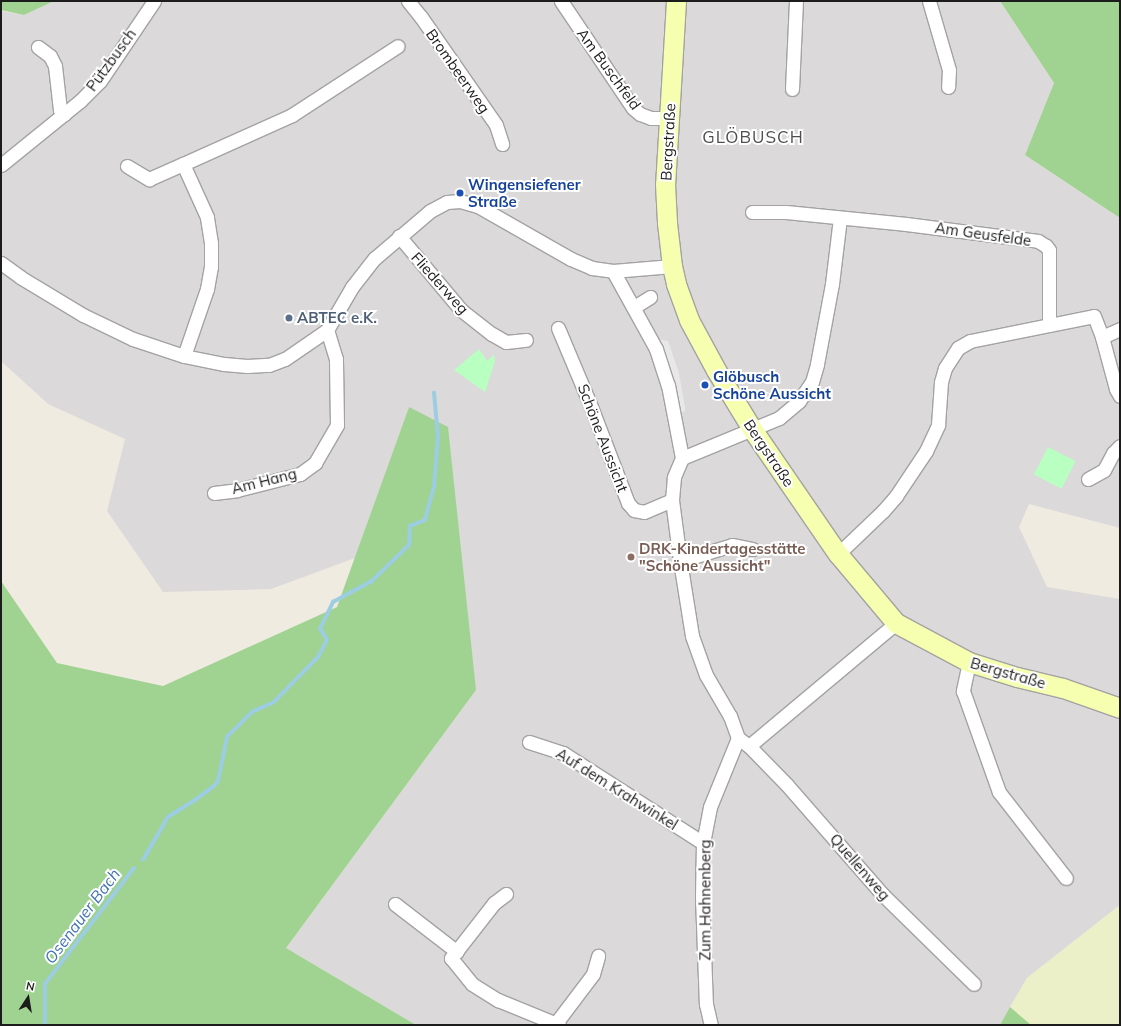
<!DOCTYPE html>
<meta charset="utf-8">
<style>
body{margin:0}
#map{position:relative;width:1121px;height:1026px;overflow:hidden;background:#efebe1;font-family:Mulish,sans-serif}
div>[style]{position:absolute}
.residential>*{inset:0;background:#dbd9d9}
.farmland>*{inset:0;background:#ebf0c9}
.forest>*{inset:0;background:#a0d391}
.park>*{inset:0;background:#b8ffc2;transform-origin:0 0}
.parking>*{inset:0;background:#e8e8e8}
.stream>*{height:3.5px;margin:-1.75px;padding:0 1.75px;transform-origin:1.75px;border-radius:1.75px;background:#9ccde2}
.roads{filter:drop-shadow(1px 0 #a3a3a3) drop-shadow(-1px 0 #a3a3a3) drop-shadow(0 1px #a3a3a3) drop-shadow(0 -1px #a3a3a3)}
.street>*{height:13px;margin:-6.5px;padding:0 6.5px;transform-origin:6.5px;border-radius:6.5px;background:#fff}
.secondary>*{height:19px;margin:-9.5px;padding:0 9.5px;transform-origin:9.5px;border-radius:9.5px;background:#f5ffaf}
.dots>*{width:11px;height:11px;translate:-50% -50%;box-sizing:border-box;border:2px solid #fff;border-radius:50%}
span{translate:-50% -50%;white-space:nowrap;text-align:center;line-height:1.15;-webkit-text-stroke:4px #fff;paint-order:stroke}
.street-label{font-size:15px;color:#1c1c1c}
.transit-label{font-size:15px;color:#164399;font-weight:700}
.left{translate:0 -50%;text-align:left}
.service-label{font-size:15px;color:#4e5e75;font-weight:700}
.education-label{font-size:15px;color:#785e54;font-weight:700}
.water-label{font-size:16px;color:#3f72b5;font-style:italic}
.quarter-label{font-size:17px;color:#4f4f4f;letter-spacing:1px}
.frame{position:absolute;inset:0;border:2px solid #1c1c1c;pointer-events:none}
.north{position:absolute;left:8px;top:978px;width:40px;height:40px;-webkit-text-stroke:3px #fff;paint-order:stroke;rotate:12deg;font-size:11px;font-weight:700;line-height:16px;text-align:center;color:#1c1c1c}
.north::after{content:'';display:block;margin:auto;width:14px;height:18px;background:#1c1c1c;clip-path:polygon(50% 0,100% 100%,50% 72%,0 100%)}
</style>
<div id="map">
<div class="residential">
<div style="clip-path:polygon(54px 1px,1000px 1px,1054px 83px,1025px 155px,1120px 218px,1120px 528px,1029px 504px,1019px 527px,1047px 587px,1120px 599px,1120px 905px,1027px 978px,1000px 1025px,416px 1025px,286px 948px,476px 690px,409px 407px,355px 558px,271px 589px,163px 592px,107px 511px,125px 439px,48px 404px,1px 361px,1px 11px,24px 15px)"></div>
</div>
<div class="farmland">
<div style="clip-path:polygon(1120px 905px,1120px 1025px,1031px 1025px,1010px 1007px,1027px 978px)"></div>
</div>
<div class="forest">
<div style="clip-path:polygon(1px 1px,54px 1px,24px 15px,1px 10px)"></div>
<div style="clip-path:polygon(1000px 1px,1120px 1px,1120px 218px,1025px 155px,1054px 83px)"></div>
<div style="clip-path:polygon(409px 407px,448px 427px,476px 690px,286px 948px,416px 1025px,1px 1025px,1px 581px,57px 663px,163px 686px,337px 607px)"></div>
<div style="clip-path:polygon(1010px 1007px,1031px 1025px,1000px 1025px)"></div>
</div>
<div class="park">
<div style="clip-path:polygon(479px 349px,487px 361px,494px 355px,495px 361px,485px 392px,454px 370px)"></div>
<div style="left:1048px;top:447px;width:31px;height:31px;rotate:27deg"></div>
</div>
<div class="parking">
<div style="clip-path:polygon(659px 339px,668px 341px,679px 373px,685px 407px,685px 411px,679px 414px,672px 376px)"></div>
</div>
<div class="stream">
<div style="left:143px;top:860px;width:50px;rotate:-59.8deg"></div>
<div style="left:168px;top:817px;width:31px;rotate:-32deg"></div>
<div style="left:194px;top:801px;width:25px;rotate:-37deg"></div>
<div style="left:214px;top:786px;width:6px;rotate:-51deg"></div>
<div style="left:218px;top:781px;width:45px;rotate:-78.4deg"></div>
<div style="left:227px;top:737px;width:35px;rotate:-45deg"></div>
<div style="left:252px;top:712px;width:24px;rotate:-24deg"></div>
<div style="left:274px;top:702px;width:63px;rotate:-45.6deg"></div>
<div style="left:318px;top:657px;width:19px;rotate:-62deg"></div>
<div style="left:327px;top:640px;width:13px;rotate:-122deg"></div>
<div style="left:320px;top:629px;width:30px;rotate:-64deg"></div>
<div style="left:333px;top:602px;width:44px;rotate:-28.3deg"></div>
<div style="left:372px;top:581px;width:52px;rotate:-44.2deg"></div>
<div style="left:409px;top:545px;width:19px;rotate:-87deg"></div>
<div style="left:410px;top:526px;width:16px;rotate:-22deg"></div>
<div style="left:425px;top:520px;width:35px;rotate:-75deg"></div>
<div style="left:434px;top:486px;width:49px;rotate:-85.3deg"></div>
<div style="left:438px;top:437px;width:44px;rotate:-95.2deg"></div>
<div style="left:45px;top:1025px;width:41px;rotate:-90deg"></div>
<div style="left:45px;top:984px;width:146px;rotate:-52.5deg"></div>
</div>
<div class="roads">
<div class="street">
<div style="left:408px;top:1px;width:21px;rotate:51deg"></div>
<div style="left:421px;top:17px;width:131px;rotate:55.2deg"></div>
<div style="left:496px;top:125px;width:20px;rotate:72deg"></div>
<div style="left:561px;top:1px;width:129px;rotate:56.1deg"></div>
<div style="left:633px;top:108px;width:9px;rotate:41deg"></div>
<div style="left:640px;top:114px;width:12px;rotate:20deg"></div>
<div style="left:651px;top:118px;width:18px"></div>
<div style="left:929px;top:1px;width:72px;rotate:73.8deg"></div>
<div style="left:949px;top:70px;width:17px;rotate:93deg"></div>
<div style="left:38px;top:47px;width:15px;rotate:37deg"></div>
<div style="left:50px;top:56px;width:11px;rotate:63deg"></div>
<div style="left:55px;top:66px;width:44px;rotate:83.5deg"></div>
<div style="left:60px;top:110px;width:6px;rotate:45deg"></div>
<div style="left:792px;top:89px;width:88px;rotate:-87.4deg"></div>
<div style="left:1px;top:165px;width:102px;rotate:-39deg"></div>
<div style="left:80px;top:101px;width:28px;rotate:-45deg"></div>
<div style="left:100px;top:81px;width:97px;rotate:-56deg"></div>
<div style="left:127px;top:166px;width:26px;rotate:31deg"></div>
<div style="left:149px;top:179px;width:37px;rotate:-24deg"></div>
<div style="left:752px;top:212px;width:34px"></div>
<div style="left:786px;top:212px;width:121px;rotate:5.7deg"></div>
<div style="left:906px;top:224px;width:133px;rotate:7.3deg"></div>
<div style="left:1038px;top:241px;width:9px;rotate:32deg"></div>
<div style="left:1046px;top:246px;width:5px;rotate:53deg"></div>
<div style="left:1049px;top:250px;width:75px;rotate:90deg"></div>
<div style="left:399px;top:236px;width:97px;rotate:50deg"></div>
<div style="left:461px;top:310px;width:39px;rotate:38deg"></div>
<div style="left:492px;top:334px;width:16px;rotate:30deg"></div>
<div style="left:506px;top:342px;width:20px;rotate:-6deg"></div>
<div style="left:1px;top:263px;width:24px;rotate:36deg"></div>
<div style="left:20px;top:277px;width:74px;rotate:31.1deg"></div>
<div style="left:83px;top:315px;width:55px;rotate:25.6deg"></div>
<div style="left:133px;top:339px;width:54px;rotate:18.4deg"></div>
<div style="left:184px;top:356px;width:41px;rotate:11.3deg"></div>
<div style="left:224px;top:364px;width:23px;rotate:5deg"></div>
<div style="left:247px;top:366px;width:22px;rotate:-3deg"></div>
<div style="left:269px;top:365px;width:17px;rotate:-21deg"></div>
<div style="left:285px;top:359px;width:51px;rotate:-34.6deg"></div>
<div style="left:327px;top:330px;width:50px;rotate:-59.8deg"></div>
<div style="left:352px;top:287px;width:37px;rotate:-52deg"></div>
<div style="left:375px;top:258px;width:72px;rotate:-40.5deg"></div>
<div style="left:430px;top:211px;width:19px;rotate:-28deg"></div>
<div style="left:447px;top:202px;width:13px;rotate:-4deg"></div>
<div style="left:460px;top:201px;width:19px;rotate:16deg"></div>
<div style="left:478px;top:206px;width:107px;rotate:29.7deg"></div>
<div style="left:571px;top:259px;width:23px;rotate:23deg"></div>
<div style="left:592px;top:268px;width:21px;rotate:8deg"></div>
<div style="left:613px;top:271px;width:59px;rotate:-4.8deg"></div>
<div style="left:613px;top:271px;width:89px;rotate:61.1deg"></div>
<div style="left:656px;top:349px;width:38px;rotate:72deg"></div>
<div style="left:668px;top:385px;width:74px;rotate:79.1deg"></div>
<div style="left:682px;top:458px;width:21px;rotate:113deg"></div>
<div style="left:674px;top:477px;width:23px;rotate:95deg"></div>
<div style="left:672px;top:500px;width:62px;rotate:82.5deg"></div>
<div style="left:680px;top:561px;width:76px;rotate:80.9deg"></div>
<div style="left:692px;top:636px;width:41px;rotate:70.3deg"></div>
<div style="left:706px;top:675px;width:48px;rotate:59.7deg"></div>
<div style="left:730px;top:716px;width:23px;rotate:70deg"></div>
<div style="left:738px;top:738px;width:74px;rotate:112.1deg"></div>
<div style="left:710px;top:807px;width:37px;rotate:101deg"></div>
<div style="left:703px;top:843px;width:54px;rotate:91.1deg"></div>
<div style="left:702px;top:897px;width:107px;rotate:87.9deg"></div>
<div style="left:706px;top:1004px;width:22px;rotate:77deg"></div>
<div style="left:634px;top:307px;width:19px;rotate:-32deg"></div>
<div style="left:558px;top:328px;width:82px;rotate:67.2deg"></div>
<div style="left:590px;top:404px;width:106px;rotate:69deg"></div>
<div style="left:628px;top:503px;width:9px;rotate:49deg"></div>
<div style="left:634px;top:510px;width:10px;rotate:11deg"></div>
<div style="left:644px;top:512px;width:30px;rotate:-23deg"></div>
<div style="left:1102px;top:337px;width:54px;rotate:74.9deg"></div>
<div style="left:1116px;top:389px;width:8px;rotate:60deg"></div>
<div style="left:184px;top:356px;width:71px;rotate:-71.1deg"></div>
<div style="left:207px;top:289px;width:22px;rotate:-80deg"></div>
<div style="left:211px;top:267px;width:24px;rotate:-90deg"></div>
<div style="left:211px;top:243px;width:26px;rotate:-99deg"></div>
<div style="left:207px;top:217px;width:58px;rotate:-114.4deg"></div>
<div style="left:183px;top:164px;width:120px;rotate:-24.2deg"></div>
<div style="left:292px;top:115px;width:126px;rotate:-33.1deg"></div>
<div style="left:682px;top:458px;width:105px;rotate:-22.4deg"></div>
<div style="left:779px;top:418px;width:26px;rotate:-40deg"></div>
<div style="left:799px;top:401px;width:23px;rotate:-56deg"></div>
<div style="left:812px;top:382px;width:19px;rotate:-74deg"></div>
<div style="left:817px;top:364px;width:81px;rotate:-79.4deg"></div>
<div style="left:832px;top:284px;width:66px;rotate:-83.1deg"></div>
<div style="left:1088px;top:479px;width:18px;rotate:-29deg"></div>
<div style="left:1104px;top:470px;width:19px;rotate:-62deg"></div>
<div style="left:1113px;top:453px;width:10px;rotate:-45deg"></div>
<div style="left:214px;top:493px;width:23px;rotate:-7deg"></div>
<div style="left:237px;top:490px;width:65px;rotate:-14.3deg"></div>
<div style="left:300px;top:474px;width:19px;rotate:-36deg"></div>
<div style="left:315px;top:463px;width:44px;rotate:-59.9deg"></div>
<div style="left:337px;top:425px;width:66px;rotate:-90.9deg"></div>
<div style="left:336px;top:359px;width:30px;rotate:-107deg"></div>
<div style="left:838px;top:554px;width:62px;rotate:-43.7deg"></div>
<div style="left:883px;top:511px;width:20px;rotate:-49deg"></div>
<div style="left:896px;top:496px;width:54px;rotate:-56.3deg"></div>
<div style="left:926px;top:451px;width:29px;rotate:-65deg"></div>
<div style="left:938px;top:425px;width:43px;rotate:-86deg"></div>
<div style="left:941px;top:382px;width:15px;rotate:-74deg"></div>
<div style="left:945px;top:368px;width:24px;rotate:-57deg"></div>
<div style="left:958px;top:348px;width:14px;rotate:-30deg"></div>
<div style="left:970px;top:341px;width:126px;rotate:-11.4deg"></div>
<div style="left:1094px;top:316px;width:22px;rotate:69deg"></div>
<div style="left:1102px;top:337px;width:20px;rotate:-24deg"></div>
<div style="left:680px;top:561px;width:54px;rotate:-17.1deg"></div>
<div style="left:732px;top:545px;width:21px;rotate:11deg"></div>
<div style="left:969px;top:662px;width:30px;rotate:102deg"></div>
<div style="left:963px;top:691px;width:107px;rotate:70.4deg"></div>
<div style="left:999px;top:792px;width:109px;rotate:52.1deg"></div>
<div style="left:738px;top:738px;width:14px;rotate:36deg"></div>
<div style="left:749px;top:746px;width:54px;rotate:45.7deg"></div>
<div style="left:787px;top:785px;width:146px;rotate:48.9deg"></div>
<div style="left:883px;top:895px;width:127px;rotate:44.4deg"></div>
<div style="left:529px;top:742px;width:36px;rotate:18deg"></div>
<div style="left:563px;top:753px;width:166px;rotate:32.7deg"></div>
<div style="left:749px;top:746px;width:192px;rotate:-39.9deg"></div>
<div style="left:506px;top:894px;width:15px;rotate:143deg"></div>
<div style="left:494px;top:903px;width:70px;rotate:128deg"></div>
<div style="left:451px;top:958px;width:33px;rotate:51deg"></div>
<div style="left:472px;top:984px;width:31px;rotate:32deg"></div>
<div style="left:498px;top:1000px;width:66px;rotate:22.3deg"></div>
<div style="left:395px;top:904px;width:78px;rotate:37.7deg"></div>
<div style="left:556px;top:1023px;width:61px;rotate:-52.9deg"></div>
<div style="left:593px;top:974px;width:19px;rotate:-74deg"></div>
</div>
<div class="secondary">
<div style="left:676px;top:1px;width:183px;rotate:93.4deg"></div>
<div style="left:665px;top:184px;width:39px;rotate:87deg"></div>
<div style="left:667px;top:223px;width:43px;rotate:83.4deg"></div>
<div style="left:672px;top:266px;width:18px;rotate:77deg"></div>
<div style="left:676px;top:284px;width:38px;rotate:70deg"></div>
<div style="left:689px;top:320px;width:57px;rotate:61.6deg"></div>
<div style="left:716px;top:370px;width:69px;rotate:58.6deg"></div>
<div style="left:752px;top:429px;width:152px;rotate:55.5deg"></div>
<div style="left:838px;top:554px;width:90px;rotate:50deg"></div>
<div style="left:896px;top:623px;width:83px;rotate:28.1deg"></div>
<div style="left:969px;top:662px;width:50px;rotate:17.4deg"></div>
<div style="left:1017px;top:677px;width:47px;rotate:13.4deg"></div>
<div style="left:1063px;top:688px;width:60px;rotate:19.3deg"></div>
</div>
</div>
<div class="dots">
<div style="left:460px;top:193px;background:#1a4fb4"></div>
<div style="left:289px;top:318px;background:#5c6f8a"></div>
<div style="left:705px;top:385px;background:#1a4fb4"></div>
<div style="left:631px;top:557px;background:#8d6e63"></div>
</div>
<div class="street-label">
<span style="left:111px;top:60px;rotate:-54deg">Pützbusch</span>
<span style="left:609px;top:69px;rotate:54deg">Am Buschfeld</span>
<span style="left:458px;top:71px;rotate:55deg">Brombeerweg</span>
<span style="left:668px;top:142px;rotate:-87deg">Bergstraße</span>
<span style="left:983px;top:234px;rotate:8deg">Am Geusfelde</span>
<span style="left:440px;top:283px;rotate:48deg">Fliederweg</span>
<span style="left:603px;top:438px;rotate:69deg">Schöne Aussicht</span>
<span style="left:769px;top:453px;rotate:56deg">Bergstraße</span>
<span style="left:264px;top:481px;rotate:-14deg">Am Hang</span>
<span style="left:1008px;top:673px;rotate:16deg">Bergstraße</span>
<span style="left:617px;top:789px;rotate:32deg">Auf dem Krahwinkel</span>
<span style="left:860px;top:867px;rotate:49deg">Quellenweg</span>
<span style="left:705px;top:900px;rotate:-90deg">Zum Hahnenberg</span>
</div>
<div class="transit-label">
<span class="left" style="left:468px;top:193px">Wingensiefener<br>Straße</span>
<span class="left" style="left:713px;top:385px">Glöbusch<br>Schöne Aussicht</span>
</div>
<div class="service-label">
<span class="left" style="left:297px;top:318px">ABTEC e.K.</span>
</div>
<div class="education-label">
<span class="left" style="left:639px;top:557px">DRK-Kindertagesstätte<br>"Schöne Aussicht"</span>
</div>
<div class="water-label">
<span style="left:82px;top:916px;rotate:-53deg">Osenauer Bach</span>
</div>
<div class="quarter-label">
<span style="left:753px;top:137px">GLÖBUSCH</span>
</div>
<div class="frame"></div>
<div class="north">N</div>
</div>
